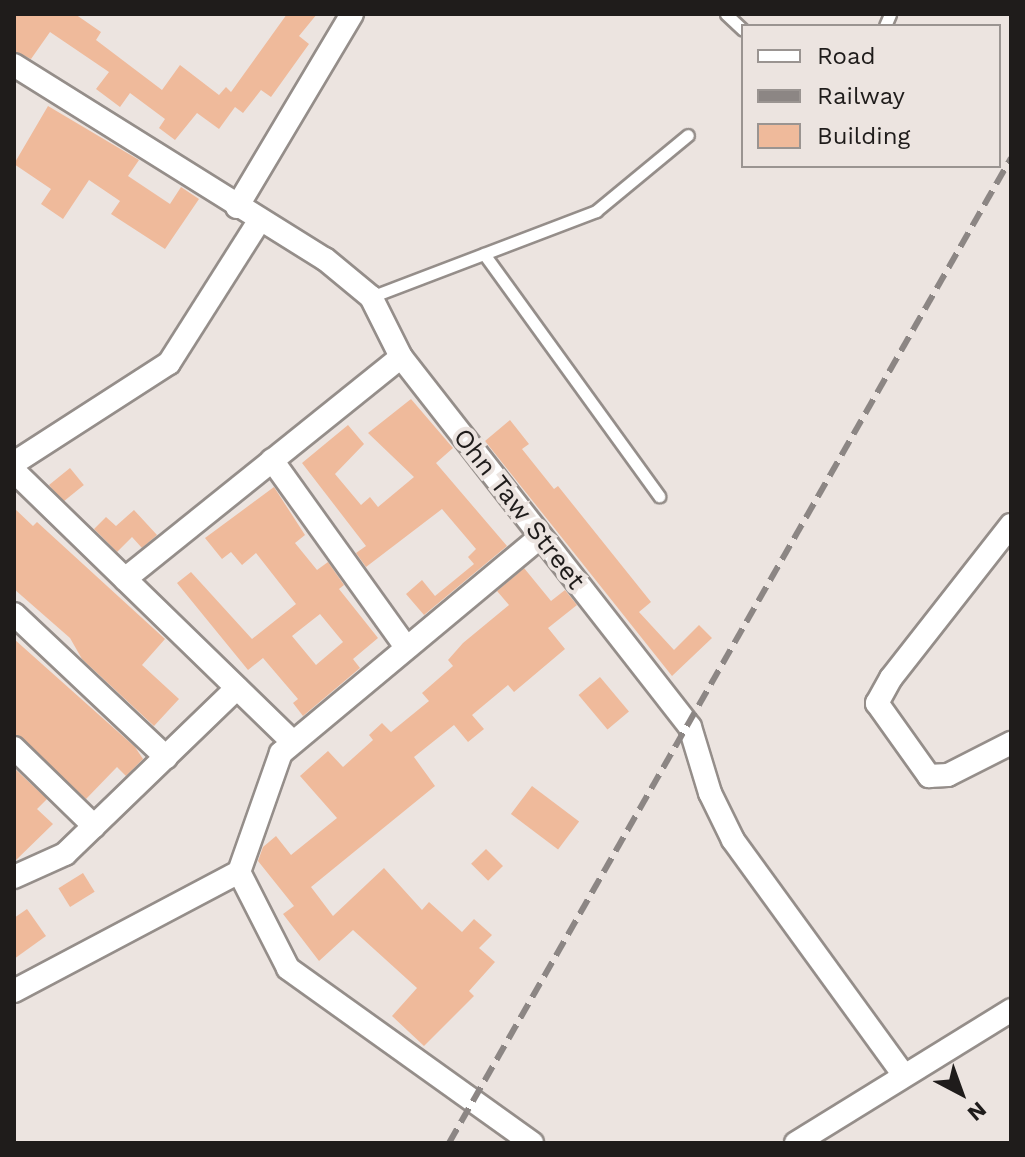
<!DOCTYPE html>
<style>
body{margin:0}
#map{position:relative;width:1025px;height:1157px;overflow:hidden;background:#ece4e0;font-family:"Work Sans",sans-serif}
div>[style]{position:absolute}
.building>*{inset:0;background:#efba9b;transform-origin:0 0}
.roads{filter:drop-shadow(2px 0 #958e8a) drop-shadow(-2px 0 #958e8a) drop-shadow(0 2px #958e8a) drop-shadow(0 -2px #958e8a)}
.lane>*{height:11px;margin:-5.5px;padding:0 5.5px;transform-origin:5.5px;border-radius:5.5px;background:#fff}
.street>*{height:22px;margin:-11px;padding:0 11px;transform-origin:11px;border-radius:11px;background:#fff}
.rail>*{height:6px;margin-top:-3px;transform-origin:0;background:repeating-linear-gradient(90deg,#8c8684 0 16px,transparent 0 24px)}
span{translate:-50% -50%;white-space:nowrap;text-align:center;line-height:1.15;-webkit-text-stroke:8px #ece4e0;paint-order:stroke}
.street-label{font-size:26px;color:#1f1c1b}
.frame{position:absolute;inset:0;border:16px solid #1f1c1b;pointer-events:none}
.legend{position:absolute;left:741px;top:24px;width:260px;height:144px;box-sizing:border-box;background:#ece4e0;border:2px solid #9a9491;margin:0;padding:10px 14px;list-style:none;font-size:24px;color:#1f1c1b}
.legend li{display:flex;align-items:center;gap:16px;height:40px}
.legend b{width:40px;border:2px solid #9a9491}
.north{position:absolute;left:921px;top:1053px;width:80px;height:80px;-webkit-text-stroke:6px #ece4e0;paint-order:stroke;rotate:139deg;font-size:22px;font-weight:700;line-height:32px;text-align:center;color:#1f1c1b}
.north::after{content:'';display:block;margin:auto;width:28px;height:36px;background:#1f1c1b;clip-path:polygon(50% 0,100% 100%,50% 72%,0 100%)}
</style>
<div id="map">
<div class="building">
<div style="clip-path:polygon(14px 14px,75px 14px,101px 32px,96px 40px,162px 90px,180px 65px,219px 95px,226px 87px,231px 92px,287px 14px,317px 14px,299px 36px,309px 44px,271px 97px,261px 90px,243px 113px,235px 107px,219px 129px,197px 113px,175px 140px,159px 128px,165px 119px,130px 93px,120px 107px,96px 89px,109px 72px,50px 32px,31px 59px,14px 51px)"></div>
<div style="clip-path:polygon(48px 106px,139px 160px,128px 176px,170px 204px,181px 187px,199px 199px,165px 249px,111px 214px,120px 201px,89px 180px,63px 219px,41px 204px,51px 189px,14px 164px)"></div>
<div style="clip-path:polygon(411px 399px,453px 448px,436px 463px,507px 546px,424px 615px,406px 594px,422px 580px,435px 596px,474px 564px,468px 557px,476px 549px,442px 509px,366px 567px,356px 553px,366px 546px,302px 463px,348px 425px,364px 444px,335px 474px,361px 505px,370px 497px,378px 507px,414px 477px,368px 433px)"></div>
<div style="clip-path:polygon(510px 420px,529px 444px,522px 449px,554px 489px,558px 486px,651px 602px,639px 612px,674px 650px,699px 625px,712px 638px,672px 676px,485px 441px)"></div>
<div style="left:70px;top:468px;width:22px;height:27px;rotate:51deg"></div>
<div style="clip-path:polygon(evenodd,274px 487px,305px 535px,295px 543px,317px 570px,328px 562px,344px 585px,339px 589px,378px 638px,353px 659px,360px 668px,303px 716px,293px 703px,298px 699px,263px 658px,248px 670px,177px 583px,191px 572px,252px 639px,296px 604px,256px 553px,242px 565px,231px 552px,222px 559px,205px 538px,274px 487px,320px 614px,343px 642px,316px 665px,292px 636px,320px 614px)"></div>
<div style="clip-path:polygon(14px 508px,33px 526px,37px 522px,165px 639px,142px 665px,179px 699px,154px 726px,82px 659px,70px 638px,14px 589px)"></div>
<div style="clip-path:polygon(134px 510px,157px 535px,142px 548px,132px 537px,117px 552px,94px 529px,106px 517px,116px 526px)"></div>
<div style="clip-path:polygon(524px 568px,551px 601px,565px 590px,577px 605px,548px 628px,565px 649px,514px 692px,508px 685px,472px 715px,484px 729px,468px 742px,454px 725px,414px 757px,435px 786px,311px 887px,333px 916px,384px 868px,422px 910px,429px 902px,462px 932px,474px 919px,492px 935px,479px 948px,495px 962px,469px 991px,474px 996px,424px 1046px,392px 1016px,417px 988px,353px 930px,319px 961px,283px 914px,294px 906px,258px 861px,263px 847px,276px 836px,291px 855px,337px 818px,300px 776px,328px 751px,343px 767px,373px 740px,369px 735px,382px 723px,391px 732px,429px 701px,422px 693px,453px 666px,448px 660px,463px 643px,509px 605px,497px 591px)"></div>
<div style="clip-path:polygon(14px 639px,135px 747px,143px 759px,126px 776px,117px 767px,86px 799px,14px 734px)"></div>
<div style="left:600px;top:677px;width:45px;height:28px;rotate:50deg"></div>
<div style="clip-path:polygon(14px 768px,47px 799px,37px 809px,53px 824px,14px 862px)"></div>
<div style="left:532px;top:786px;width:59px;height:35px;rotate:37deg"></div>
<div style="left:486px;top:849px;width:24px;height:21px;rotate:45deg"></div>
<div style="left:83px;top:873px;width:22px;height:29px;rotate:58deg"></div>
<div style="clip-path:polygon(27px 909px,46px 936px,14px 959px,14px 918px)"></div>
</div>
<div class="roads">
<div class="lane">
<div style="left:726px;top:14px;width:23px;rotate:43deg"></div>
<div style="left:885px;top:26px;width:13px;rotate:-67deg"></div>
<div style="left:484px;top:254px;width:299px;rotate:54.1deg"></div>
<div style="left:371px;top:297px;width:241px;rotate:-20.9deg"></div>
<div style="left:596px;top:211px;width:119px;rotate:-39.6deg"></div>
</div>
<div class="street">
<div style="left:14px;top:65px;width:367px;rotate:32deg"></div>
<div style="left:325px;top:259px;width:60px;rotate:39.6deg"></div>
<div style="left:371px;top:297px;width:67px;rotate:63.4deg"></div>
<div style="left:401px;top:357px;width:469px;rotate:52deg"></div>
<div style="left:690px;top:727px;width:69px;rotate:73.1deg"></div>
<div style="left:710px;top:793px;width:52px;rotate:63.9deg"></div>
<div style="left:733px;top:840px;width:288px;rotate:54deg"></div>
<div style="left:237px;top:207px;width:225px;rotate:-59.2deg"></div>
<div style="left:272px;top:460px;width:230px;rotate:54.4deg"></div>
<div style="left:14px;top:463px;width:184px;rotate:-32.8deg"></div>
<div style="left:169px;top:363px;width:168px;rotate:-57.6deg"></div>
<div style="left:14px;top:471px;width:388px;rotate:44.2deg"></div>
<div style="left:1011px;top:525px;width:194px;rotate:128.1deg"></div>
<div style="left:891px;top:678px;width:29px;rotate:119deg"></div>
<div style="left:877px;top:703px;width:90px;rotate:54.5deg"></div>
<div style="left:929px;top:776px;width:19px;rotate:-3deg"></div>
<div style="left:948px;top:775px;width:71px;rotate:-26.9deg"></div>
<div style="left:125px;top:579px;width:354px;rotate:-38.8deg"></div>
<div style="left:14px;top:614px;width:209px;rotate:43.3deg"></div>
<div style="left:14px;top:748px;width:112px;rotate:44.3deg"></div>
<div style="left:14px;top:877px;width:56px;rotate:-24.3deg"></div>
<div style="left:65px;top:854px;width:239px;rotate:-44deg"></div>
<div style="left:14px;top:991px;width:255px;rotate:-27.9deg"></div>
<div style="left:532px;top:1143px;width:300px;rotate:-144.4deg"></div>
<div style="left:288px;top:968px;width:108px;rotate:-117deg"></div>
<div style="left:239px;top:872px;width:126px;rotate:-70.6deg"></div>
<div style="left:281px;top:753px;width:337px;rotate:-39.8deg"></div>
<div style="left:796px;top:1143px;width:253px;rotate:-31.7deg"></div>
</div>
</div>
<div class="rail">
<div style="left:449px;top:1143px;width:1134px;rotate:-60.29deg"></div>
</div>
<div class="street-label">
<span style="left:519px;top:509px;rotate:52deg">Ohn Taw Street</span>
</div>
<div class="frame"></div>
<ul class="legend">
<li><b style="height:10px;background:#fff"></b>Road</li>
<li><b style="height:10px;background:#8c8684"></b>Railway</li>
<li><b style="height:22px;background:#efba9b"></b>Building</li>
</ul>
<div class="north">N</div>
</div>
